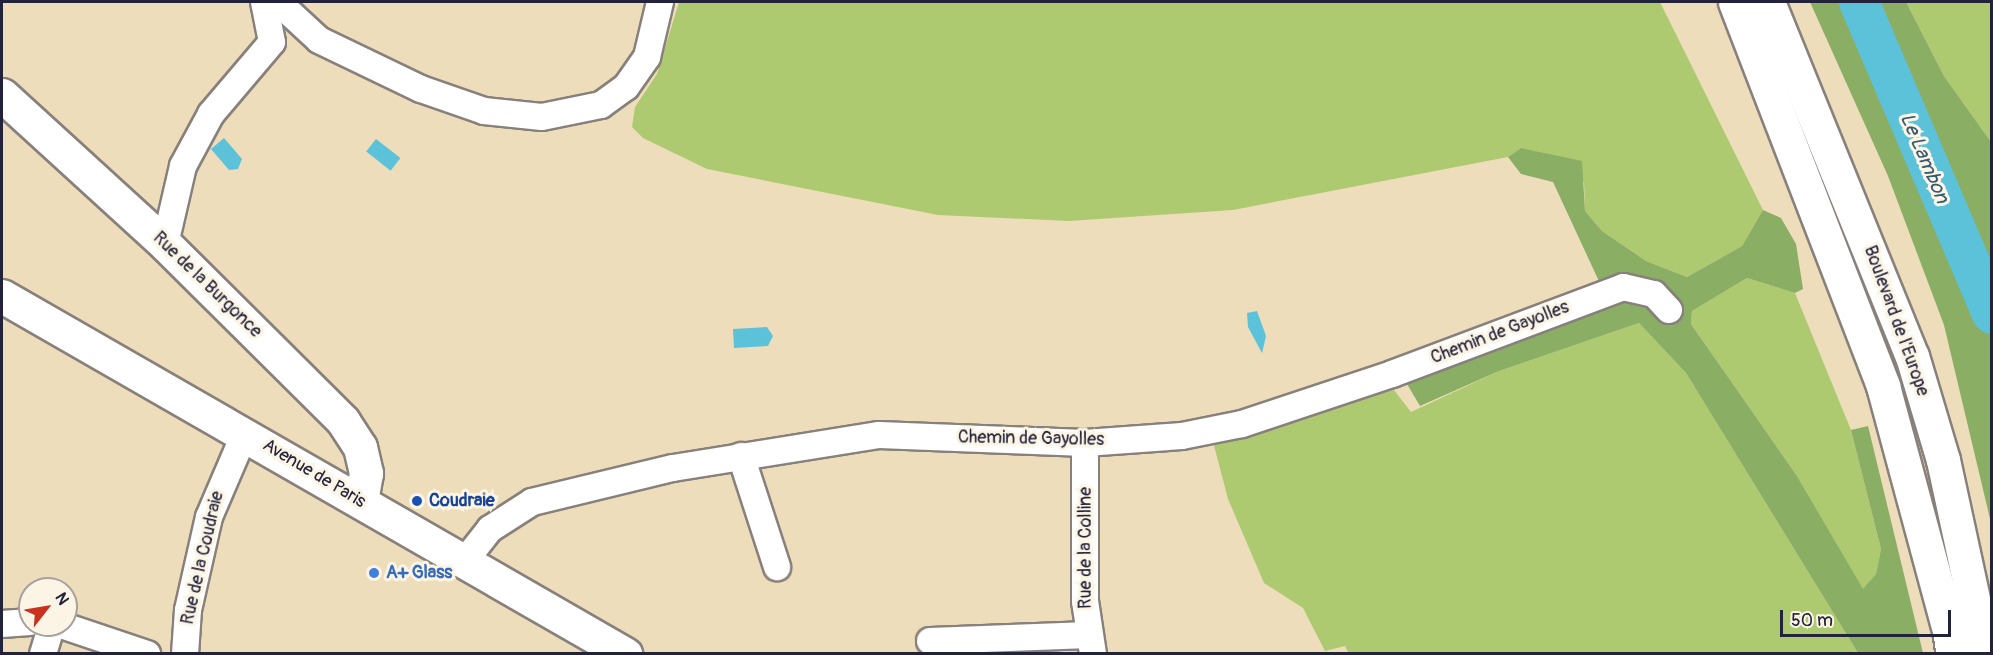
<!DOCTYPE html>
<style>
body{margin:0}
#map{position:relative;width:1993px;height:655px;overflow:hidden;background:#edb;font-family:Pangolin,sans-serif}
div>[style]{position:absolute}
.green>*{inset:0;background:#aeca71}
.forest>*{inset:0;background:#8aae63}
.water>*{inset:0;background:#5cc2d9;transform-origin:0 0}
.river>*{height:40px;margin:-20px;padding:0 20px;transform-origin:20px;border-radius:20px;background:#5cc2d9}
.roads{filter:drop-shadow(2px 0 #88807b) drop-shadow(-2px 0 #88807b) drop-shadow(0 2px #88807b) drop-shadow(0 -2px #88807b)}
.street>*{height:26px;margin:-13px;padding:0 13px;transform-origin:13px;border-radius:13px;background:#fff}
.secondary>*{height:33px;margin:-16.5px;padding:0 16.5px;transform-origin:16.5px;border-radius:16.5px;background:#fff}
.primary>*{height:33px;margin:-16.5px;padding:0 16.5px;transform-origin:16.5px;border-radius:16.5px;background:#fff}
.highway>*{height:33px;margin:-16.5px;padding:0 16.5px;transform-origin:16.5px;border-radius:16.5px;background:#fff}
.dots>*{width:16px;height:16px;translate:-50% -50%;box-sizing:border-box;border:3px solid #fcf5e5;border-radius:50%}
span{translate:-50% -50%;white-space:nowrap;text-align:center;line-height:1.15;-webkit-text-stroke:6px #fcf5e5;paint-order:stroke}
.street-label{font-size:18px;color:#22223b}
.transit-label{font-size:18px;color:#164399;font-weight:700}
.left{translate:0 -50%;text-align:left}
.shop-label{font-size:18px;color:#366cbe;font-weight:700}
.water-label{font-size:20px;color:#365a72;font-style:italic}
.frame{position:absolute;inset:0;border:3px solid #22223b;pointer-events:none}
.north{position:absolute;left:18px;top:577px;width:60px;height:60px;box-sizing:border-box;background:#fcf5e5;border:2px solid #a5a1a1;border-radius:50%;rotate:59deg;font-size:16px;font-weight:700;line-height:24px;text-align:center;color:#22223b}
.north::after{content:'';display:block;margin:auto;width:21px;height:27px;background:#c8321e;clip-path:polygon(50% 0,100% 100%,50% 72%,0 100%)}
.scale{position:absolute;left:1780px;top:610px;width:171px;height:27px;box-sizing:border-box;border:3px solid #22223b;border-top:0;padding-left:8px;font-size:18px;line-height:21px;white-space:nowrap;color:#22223b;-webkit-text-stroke:4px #fcf5e5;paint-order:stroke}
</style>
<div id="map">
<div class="green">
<div style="clip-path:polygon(679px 2px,1660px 2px,1763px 210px,1742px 246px,1687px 277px,1646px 261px,1602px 231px,1585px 211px,1584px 182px,1521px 148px,1508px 157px,1233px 210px,1069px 221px,938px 215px,707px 169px,643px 138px,632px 127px,635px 107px,657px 74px)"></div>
<div style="clip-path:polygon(1906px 2px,1991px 2px,1991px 142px,1944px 76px)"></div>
<div style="clip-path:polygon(1747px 278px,1795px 293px,1851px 430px,1881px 549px,1876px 574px,1863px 590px,1797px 476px,1691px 324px,1692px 311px)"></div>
<div style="clip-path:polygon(1639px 323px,1686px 373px,1858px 653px,1349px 654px,1345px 646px,1325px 651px,1303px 608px,1264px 583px,1228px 499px,1212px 438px,1394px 390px,1411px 412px,1499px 371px)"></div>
</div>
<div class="forest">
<div style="clip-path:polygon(1810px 2px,1906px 2px,1944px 76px,1991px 142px,1991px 523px,1944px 325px,1888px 176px)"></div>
<div style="clip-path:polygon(1521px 148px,1582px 161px,1585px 211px,1602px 231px,1646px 261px,1687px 277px,1742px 246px,1763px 210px,1781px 218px,1796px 244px,1803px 289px,1795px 293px,1747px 278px,1692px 311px,1691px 324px,1797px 476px,1863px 589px,1876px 574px,1881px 549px,1851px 430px,1868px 426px,1923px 653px,1858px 653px,1686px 373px,1639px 323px,1499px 371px,1420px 406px,1407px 384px,1610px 305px,1553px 182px,1521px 174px,1508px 157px)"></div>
</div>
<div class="water">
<div style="clip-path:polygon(224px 138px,242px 159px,238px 169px,229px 170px,211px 149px)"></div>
<div style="left:376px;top:139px;width:31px;height:16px;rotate:38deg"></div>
<div style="clip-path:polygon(1257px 311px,1266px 336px,1262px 353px,1248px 327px,1247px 313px)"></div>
<div style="clip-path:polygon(767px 327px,773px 336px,768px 346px,734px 348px,733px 329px)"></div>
</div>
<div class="river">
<div style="left:1859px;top:2px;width:339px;rotate:66.9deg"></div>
</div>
<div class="roads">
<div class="street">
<div style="left:278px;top:2px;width:56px;rotate:42.8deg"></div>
<div style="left:319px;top:40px;width:113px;rotate:25.7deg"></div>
<div style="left:421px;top:89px;width:67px;rotate:19.2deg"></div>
<div style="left:484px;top:111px;width:58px;rotate:5.9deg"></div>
<div style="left:542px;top:117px;width:60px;rotate:-11.5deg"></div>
<div style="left:601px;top:105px;width:31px;rotate:-36deg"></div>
<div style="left:626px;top:87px;width:37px;rotate:-55deg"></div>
<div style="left:647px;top:57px;width:57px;rotate:-76.7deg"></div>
<div style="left:165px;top:244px;width:80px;rotate:-77deg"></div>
<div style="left:183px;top:166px;width:59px;rotate:-61.7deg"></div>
<div style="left:211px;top:114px;width:94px;rotate:-49.7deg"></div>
<div style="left:272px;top:42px;width:41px;rotate:-101.3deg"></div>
<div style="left:1085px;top:443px;width:158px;rotate:90deg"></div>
<div style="left:1085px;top:601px;width:54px;rotate:81.4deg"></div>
<div style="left:741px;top:456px;width:117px;rotate:72deg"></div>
<div style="left:464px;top:562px;width:42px;rotate:-51.8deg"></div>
<div style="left:490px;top:529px;width:50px;rotate:-32.7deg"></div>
<div style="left:532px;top:502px;width:145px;rotate:-13.6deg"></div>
<div style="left:673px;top:468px;width:209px;rotate:-9.1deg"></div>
<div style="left:879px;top:435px;width:206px;rotate:2.2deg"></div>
<div style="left:1085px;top:443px;width:97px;rotate:-4.1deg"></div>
<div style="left:1182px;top:436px;width:61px;rotate:-11.3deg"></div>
<div style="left:1242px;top:424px;width:158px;rotate:-18.4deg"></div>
<div style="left:1392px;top:374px;width:247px;rotate:-20.6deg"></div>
<div style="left:1623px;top:287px;width:32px;rotate:13deg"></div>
<div style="left:1654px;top:294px;width:22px;rotate:47deg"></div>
<div style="left:2px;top:624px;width:28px;rotate:-4deg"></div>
<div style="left:61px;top:625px;width:91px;rotate:18.6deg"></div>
<div style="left:930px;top:641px;width:159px;rotate:-2.2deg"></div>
<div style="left:43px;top:654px;width:30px;rotate:-73deg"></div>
<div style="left:185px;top:654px;width:44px;rotate:-86.1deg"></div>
<div style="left:188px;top:610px;width:95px;rotate:-77.3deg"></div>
<div style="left:209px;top:517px;width:91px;rotate:-66.8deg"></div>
</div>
<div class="secondary">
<div style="left:2px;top:95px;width:221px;rotate:42.4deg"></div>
<div style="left:165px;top:244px;width:251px;rotate:44.8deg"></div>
<div style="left:343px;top:421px;width:31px;rotate:57deg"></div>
<div style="left:360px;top:447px;width:27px;rotate:77deg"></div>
<div style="left:366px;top:473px;width:29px;rotate:100deg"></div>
<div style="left:2px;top:296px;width:719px;rotate:29.88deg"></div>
</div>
<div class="primary">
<div style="left:1949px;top:630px;width:24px;rotate:81deg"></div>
</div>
<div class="highway">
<div style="left:1735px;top:2px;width:412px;rotate:68.9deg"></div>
<div style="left:1883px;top:386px;width:253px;rotate:74.9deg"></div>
<div style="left:1768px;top:2px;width:382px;rotate:67.9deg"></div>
<div style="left:1912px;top:356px;width:109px;rotate:73.4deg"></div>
<div style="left:1943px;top:460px;width:198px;rotate:77.8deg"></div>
</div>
</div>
<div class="dots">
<div style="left:417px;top:501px;background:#1a4fb4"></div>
<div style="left:374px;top:573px;background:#3f7fe0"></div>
</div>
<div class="street-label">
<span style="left:207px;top:285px;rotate:44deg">Rue de la Burgonce</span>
<span style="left:1896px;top:321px;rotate:70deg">Boulevard de l'Europe</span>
<span style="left:1500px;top:333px;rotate:-21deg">Chemin de Gayolles</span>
<span style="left:1031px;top:439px;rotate:1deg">Chemin de Gayolles</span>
<span style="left:314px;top:474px;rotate:31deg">Avenue de Paris</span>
<span style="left:1086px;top:548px;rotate:-90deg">Rue de la Colline</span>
<span style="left:203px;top:558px;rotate:-77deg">Rue de la Coudraie</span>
</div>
<div class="transit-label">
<span class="left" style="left:429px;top:501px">Coudraie</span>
</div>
<div class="shop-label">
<span class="left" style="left:386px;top:573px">A+ Glass</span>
</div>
<div class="water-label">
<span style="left:1925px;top:158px;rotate:67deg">Le Lambon</span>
</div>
<div class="frame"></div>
<div class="north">N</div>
<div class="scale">50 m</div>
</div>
